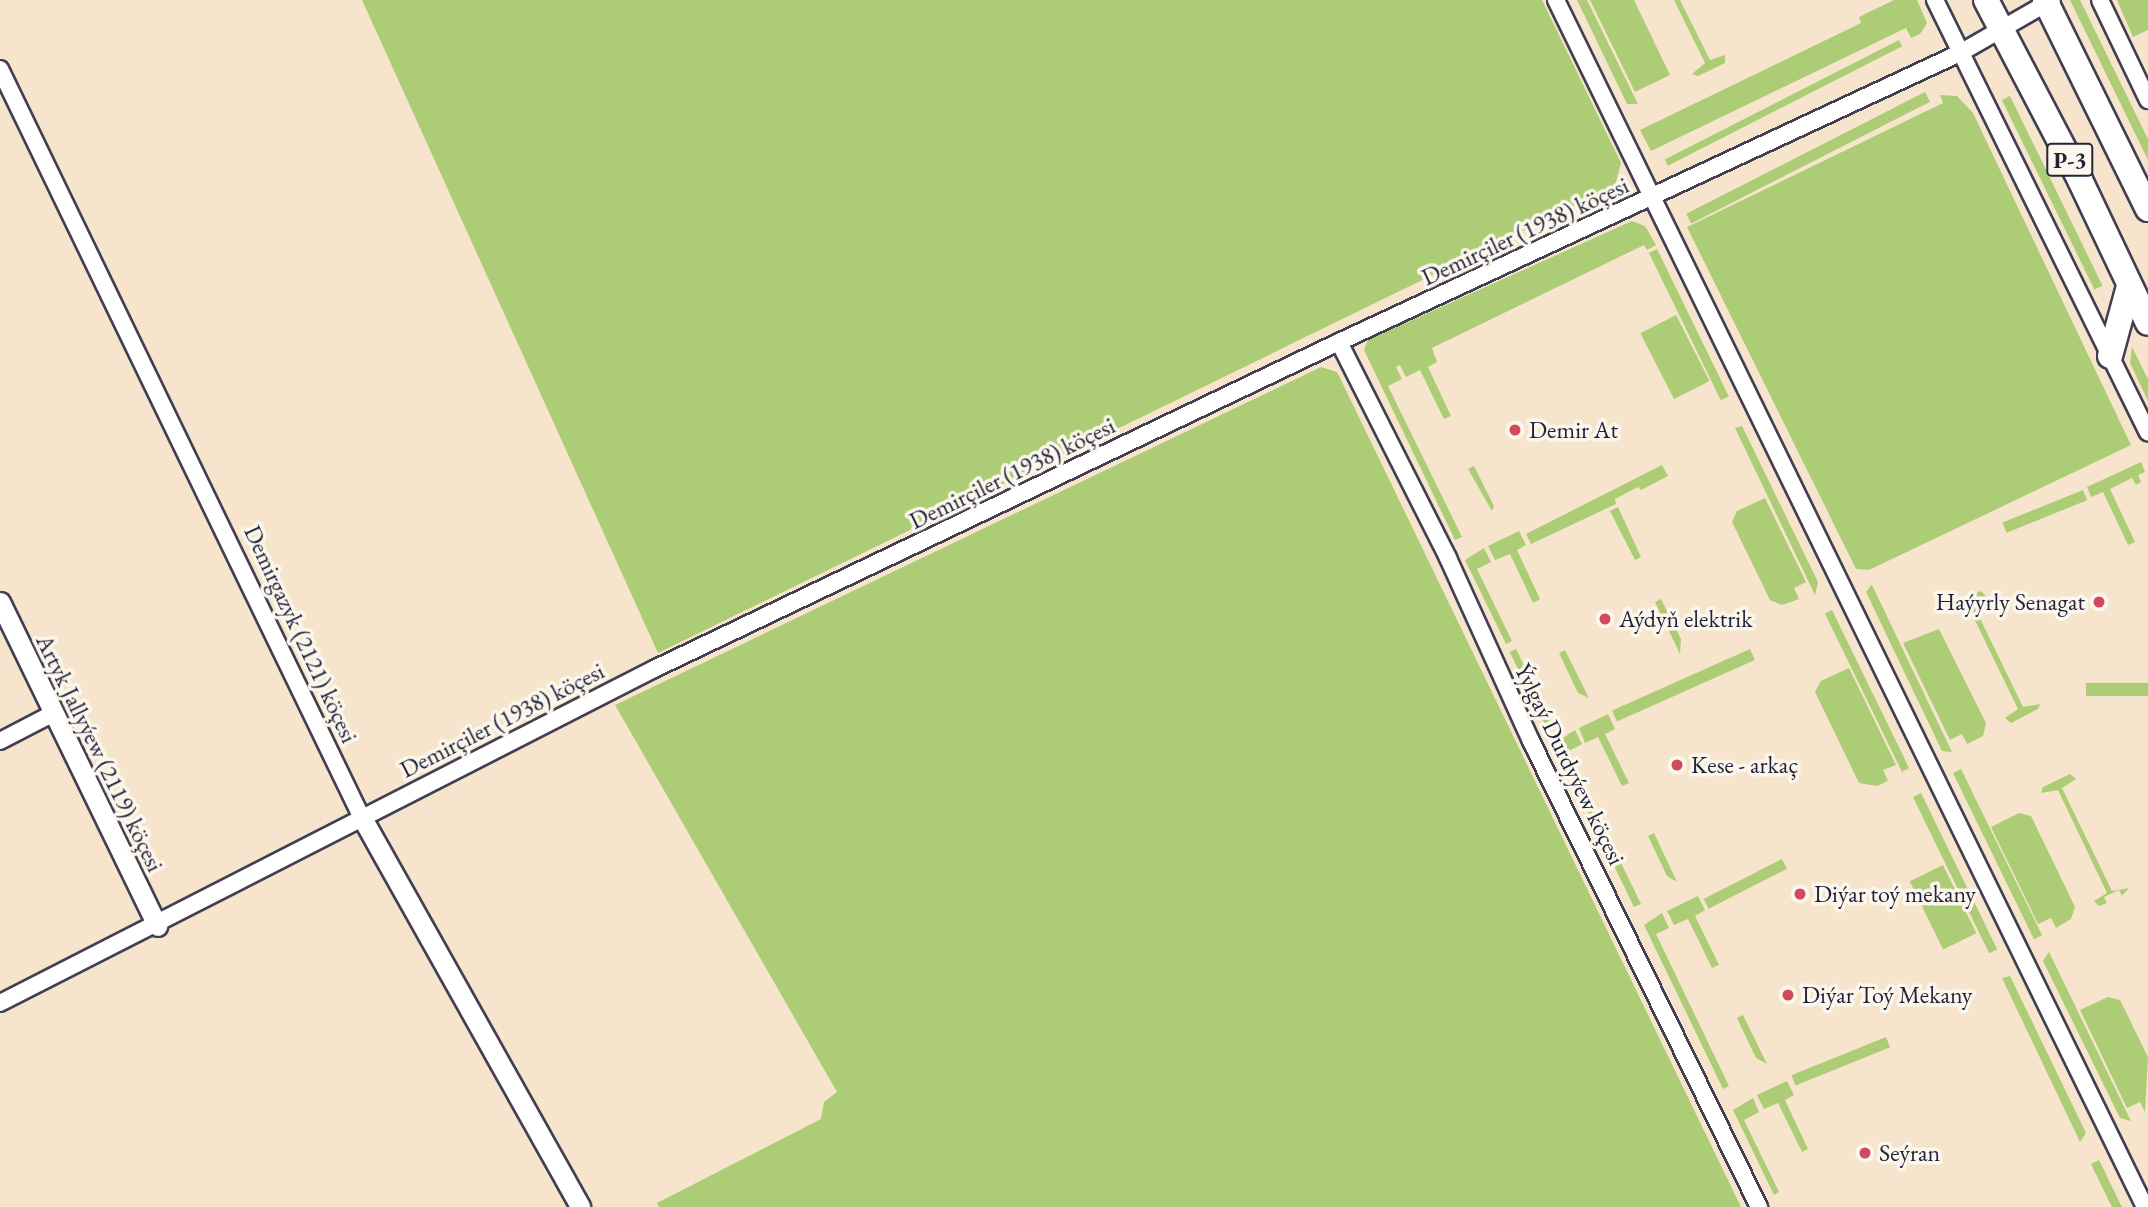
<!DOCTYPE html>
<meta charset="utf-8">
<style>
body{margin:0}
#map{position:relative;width:2148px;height:1207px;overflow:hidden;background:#f6e5cc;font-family:"EB Garamond",serif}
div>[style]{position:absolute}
.green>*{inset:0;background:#accd75;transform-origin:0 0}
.roads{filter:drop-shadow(2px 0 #423f51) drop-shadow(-2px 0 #423f51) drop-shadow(0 2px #423f51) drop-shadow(0 -2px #423f51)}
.minor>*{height:16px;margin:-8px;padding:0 8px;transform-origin:8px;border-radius:8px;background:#fff}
.tertiary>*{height:19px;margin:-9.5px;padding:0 9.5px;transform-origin:9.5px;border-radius:9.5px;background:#fff}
.trunk>*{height:24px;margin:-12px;padding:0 12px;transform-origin:12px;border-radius:12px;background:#fff}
.dots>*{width:19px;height:19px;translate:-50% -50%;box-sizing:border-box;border:4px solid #fbf7ec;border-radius:50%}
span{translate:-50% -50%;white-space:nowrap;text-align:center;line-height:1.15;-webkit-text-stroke:7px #fbf7ec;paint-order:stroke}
.shield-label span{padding:2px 5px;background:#fbf7ec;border:2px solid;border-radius:5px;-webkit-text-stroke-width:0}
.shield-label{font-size:23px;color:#22223b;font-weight:700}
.street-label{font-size:24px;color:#22223b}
.poi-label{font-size:24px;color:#22223b}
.left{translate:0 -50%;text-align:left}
.right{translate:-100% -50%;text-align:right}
</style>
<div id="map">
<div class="green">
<div style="clip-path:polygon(362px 0,1542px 0,1621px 163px,1615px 186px,658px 653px)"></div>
<div style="clip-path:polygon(1577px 0,1587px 0,1638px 104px,1627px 104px)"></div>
<div style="clip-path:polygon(1590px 0,1634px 0,1670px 75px,1635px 92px)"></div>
<div style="clip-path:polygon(1674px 0,1680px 0,1710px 60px,1725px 55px,1725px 63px,1698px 76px,1692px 74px,1705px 63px)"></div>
<div style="clip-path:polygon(1894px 0,1917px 0,1927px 23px,1920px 34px,1911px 38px,1906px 28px,1651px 151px,1640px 130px,1861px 23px,1859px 17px)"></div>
<div style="clip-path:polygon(2070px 0,2080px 0,2148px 139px,2148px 160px)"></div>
<div style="clip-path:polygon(2117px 0,2148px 0,2148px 30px,2133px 37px)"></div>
<div style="left:1899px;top:40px;width:7px;height:263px;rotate:63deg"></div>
<div style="left:1925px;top:92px;width:11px;height:268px;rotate:63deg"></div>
<div style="clip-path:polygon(1940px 95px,1957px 96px,1973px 113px,2131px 445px,1869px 570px,1856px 569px,1687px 227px,1943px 103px)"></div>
<div style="left:2010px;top:96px;width:211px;height:9px;rotate:64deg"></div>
<div style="clip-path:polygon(1632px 221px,1645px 226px,1656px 245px,1647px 250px,1644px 245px,1432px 348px,1437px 362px,1428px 367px,1451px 416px,1444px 419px,1420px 370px,1406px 377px,1400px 365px,1396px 367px,1402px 379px,1388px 386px,1462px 537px,1455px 540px,1364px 350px,1368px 340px)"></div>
<div style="left:1657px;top:249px;width:164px;height:9px;rotate:64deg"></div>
<div style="left:1676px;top:315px;width:74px;height:40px;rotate:63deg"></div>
<div style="clip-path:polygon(2132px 347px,2148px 379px,2148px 401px,2130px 363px)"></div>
<div style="clip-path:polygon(1321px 367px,1337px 372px,1341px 380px,1741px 1207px,659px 1207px,657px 1203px,821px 1119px,824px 1102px,837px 1092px,615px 705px)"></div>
<div style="clip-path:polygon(1742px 426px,1818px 582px,1815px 595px,1735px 428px)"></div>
<div style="clip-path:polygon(2141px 462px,2145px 472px,2138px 475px,2141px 482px,2136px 485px,2132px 478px,2110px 489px,2135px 542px,2128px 545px,2103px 492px,2091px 497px,2087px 487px)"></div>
<div style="clip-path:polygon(1662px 465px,1668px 476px,1641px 490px,1638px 487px,1615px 499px,1616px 504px,1531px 544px,1526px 534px)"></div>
<div style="clip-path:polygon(1474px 466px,1494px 506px,1492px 511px,1468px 469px)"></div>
<div style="left:2083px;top:490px;width:11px;height:87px;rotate:68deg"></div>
<div style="clip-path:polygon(1765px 498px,1806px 582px,1794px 588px,1799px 599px,1782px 605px,1770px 600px,1732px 522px,1737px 511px)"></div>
<div style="clip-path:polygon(1618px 507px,1641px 557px,1635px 560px,1610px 511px)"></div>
<div style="clip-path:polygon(1519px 531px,1526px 545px,1517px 550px,1540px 599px,1533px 603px,1510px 554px,1495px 560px,1488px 546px)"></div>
<div style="clip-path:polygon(1484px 548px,1491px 562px,1477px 569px,1512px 641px,1506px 644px,1465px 560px)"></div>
<div style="clip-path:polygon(1871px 585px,1872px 585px,1952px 752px,1942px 751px,1866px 592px)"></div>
<div style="clip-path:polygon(1981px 591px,1986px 596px,1973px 604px,2023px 707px,2040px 704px,2038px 709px,2011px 723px,2005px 718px,2018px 709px,1968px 606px,1951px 609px,1953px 604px)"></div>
<div style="clip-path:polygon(1661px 599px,1681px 639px,1680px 654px,1655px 602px)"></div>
<div style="left:1832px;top:610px;width:176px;height:8px;rotate:64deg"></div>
<div style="clip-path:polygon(1939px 629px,1986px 723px,1983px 736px,1967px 744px,1962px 734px,1950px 740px,1903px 643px)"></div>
<div style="left:1516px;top:649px;width:80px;height:7px;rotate:64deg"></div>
<div style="left:1750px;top:649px;width:12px;height:151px;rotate:66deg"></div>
<div style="clip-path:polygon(1565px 650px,1589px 698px,1578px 693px,1559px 653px)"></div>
<div style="clip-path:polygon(1849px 668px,1896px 765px,1883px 770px,1888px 781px,1877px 786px,1859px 783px,1815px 692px,1821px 681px)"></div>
<div style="left:2148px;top:683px;width:13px;height:62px;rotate:90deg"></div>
<div style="clip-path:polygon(1608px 714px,1615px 729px,1605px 734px,1629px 783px,1622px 786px,1598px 737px,1585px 743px,1579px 728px)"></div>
<div style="clip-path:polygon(1575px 730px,1582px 744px,1567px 752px,1641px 904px,1634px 907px,1555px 743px)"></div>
<div style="left:1961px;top:769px;width:185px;height:9px;rotate:64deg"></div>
<div style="clip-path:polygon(2070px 774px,2076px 779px,2062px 788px,2112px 891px,2129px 888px,2122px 896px,2119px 890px,2104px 897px,2107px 903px,2099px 906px,2094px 901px,2107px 893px,2058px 790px,2041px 793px,2043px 787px)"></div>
<div style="left:1921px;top:793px;width:174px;height:9px;rotate:64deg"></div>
<div style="clip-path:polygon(2019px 813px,2031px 816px,2075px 907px,2071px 919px,2056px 928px,2051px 918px,2038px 924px,1991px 827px)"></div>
<div style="clip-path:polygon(1654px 833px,1677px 882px,1667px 876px,1648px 836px)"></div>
<div style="left:1782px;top:859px;width:11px;height:88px;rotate:63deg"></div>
<div style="left:1943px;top:865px;width:76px;height:37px;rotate:64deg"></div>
<div style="clip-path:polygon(1698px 896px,1705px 910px,1695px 916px,1719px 965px,1712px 968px,1688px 919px,1674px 925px,1667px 911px)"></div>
<div style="clip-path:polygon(1662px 913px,1669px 928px,1656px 934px,1729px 1086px,1723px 1089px,1644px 925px)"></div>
<div style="clip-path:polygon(2049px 952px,2131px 1121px,2120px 1118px,2043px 961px)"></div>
<div style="clip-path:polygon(2010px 976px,2086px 1133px,2080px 1142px,2002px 978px)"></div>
<div style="clip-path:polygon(2108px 997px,2120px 1000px,2148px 1057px,2145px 1112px,2140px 1102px,2127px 1108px,2080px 1010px)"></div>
<div style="clip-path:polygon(1743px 1015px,1767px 1064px,1756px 1058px,1737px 1018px)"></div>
<div style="left:1886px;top:1037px;width:11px;height:102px;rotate:68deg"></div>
<div style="clip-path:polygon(1787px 1081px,1794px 1095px,1785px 1100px,1808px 1149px,1802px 1152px,1778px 1103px,1764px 1109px,1757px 1095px)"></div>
<div style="clip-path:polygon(1753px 1098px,1759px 1112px,1744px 1120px,1779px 1192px,1774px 1195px,1733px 1110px)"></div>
<div style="left:2099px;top:1160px;width:52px;height:9px;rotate:64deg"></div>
</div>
<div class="roads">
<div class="minor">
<div style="left:1556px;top:0;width:1343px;rotate:63.99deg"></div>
<div style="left:1935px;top:0;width:482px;rotate:63.8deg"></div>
<div style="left:2100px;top:0;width:111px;rotate:64.4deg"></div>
<div style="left:0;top:69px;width:830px;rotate:64.21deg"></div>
<div style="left:1339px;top:342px;width:242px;rotate:63.2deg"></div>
<div style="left:1448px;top:558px;width:201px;rotate:65.6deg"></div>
<div style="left:1531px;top:741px;width:519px;rotate:63.93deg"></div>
<div style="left:0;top:741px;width:61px;rotate:-27.4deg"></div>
<div style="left:0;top:1003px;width:734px;rotate:-27.05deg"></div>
<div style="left:654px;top:669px;width:759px;rotate:-25.52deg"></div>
<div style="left:1339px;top:342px;width:685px;rotate:-24.96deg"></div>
<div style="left:1960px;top:53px;width:106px;rotate:-29.9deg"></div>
</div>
<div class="tertiary">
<div style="left:0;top:602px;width:360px;rotate:64.1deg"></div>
<div style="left:361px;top:816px;width:448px;rotate:60.7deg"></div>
</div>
<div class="trunk">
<div style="left:1986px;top:0;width:203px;rotate:62.4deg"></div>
<div style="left:2080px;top:180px;width:158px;rotate:64.6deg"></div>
<div style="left:2045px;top:0;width:233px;rotate:63.8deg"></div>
<div style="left:2110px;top:356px;width:73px;rotate:-74.8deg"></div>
</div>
</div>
<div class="dots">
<div style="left:1515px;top:430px;background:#d1495b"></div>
<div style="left:2099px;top:602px;background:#d1495b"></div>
<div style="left:1605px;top:619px;background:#d1495b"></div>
<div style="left:1677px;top:765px;background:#d1495b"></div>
<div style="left:1800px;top:894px;background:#d1495b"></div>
<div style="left:1788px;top:995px;background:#d1495b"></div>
<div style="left:1865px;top:1153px;background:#d1495b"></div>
</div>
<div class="shield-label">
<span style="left:2070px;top:160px">P-3</span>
</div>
<div class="street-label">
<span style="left:1525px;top:231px;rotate:-25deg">Demirçiler (1938) köçesi</span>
<span style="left:1012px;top:473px;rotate:-26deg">Demirçiler (1938) köçesi</span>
<span style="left:301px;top:634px;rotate:65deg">Demirgazyk (2121) köçesi</span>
<span style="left:502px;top:720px;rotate:-27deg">Demirçiler (1938) köçesi</span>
<span style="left:100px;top:753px;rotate:64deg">Artyk Jallyýew (2119) köçesi</span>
<span style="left:1570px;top:764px;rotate:64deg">Ýylgaý Durdyýew köçesi</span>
</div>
<div class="poi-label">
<span class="left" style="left:1529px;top:430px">Demir At</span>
<span class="right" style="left:2085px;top:602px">Haýyrly Senagat</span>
<span class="left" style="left:1619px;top:619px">Aýdyň elektrik</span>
<span class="left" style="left:1691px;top:765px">Kese - arkaç</span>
<span class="left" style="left:1814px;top:894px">Diýar toý mekany</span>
<span class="left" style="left:1802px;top:995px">Diýar Toý Mekany</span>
<span class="left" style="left:1879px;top:1153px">Seýran</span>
</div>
</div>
